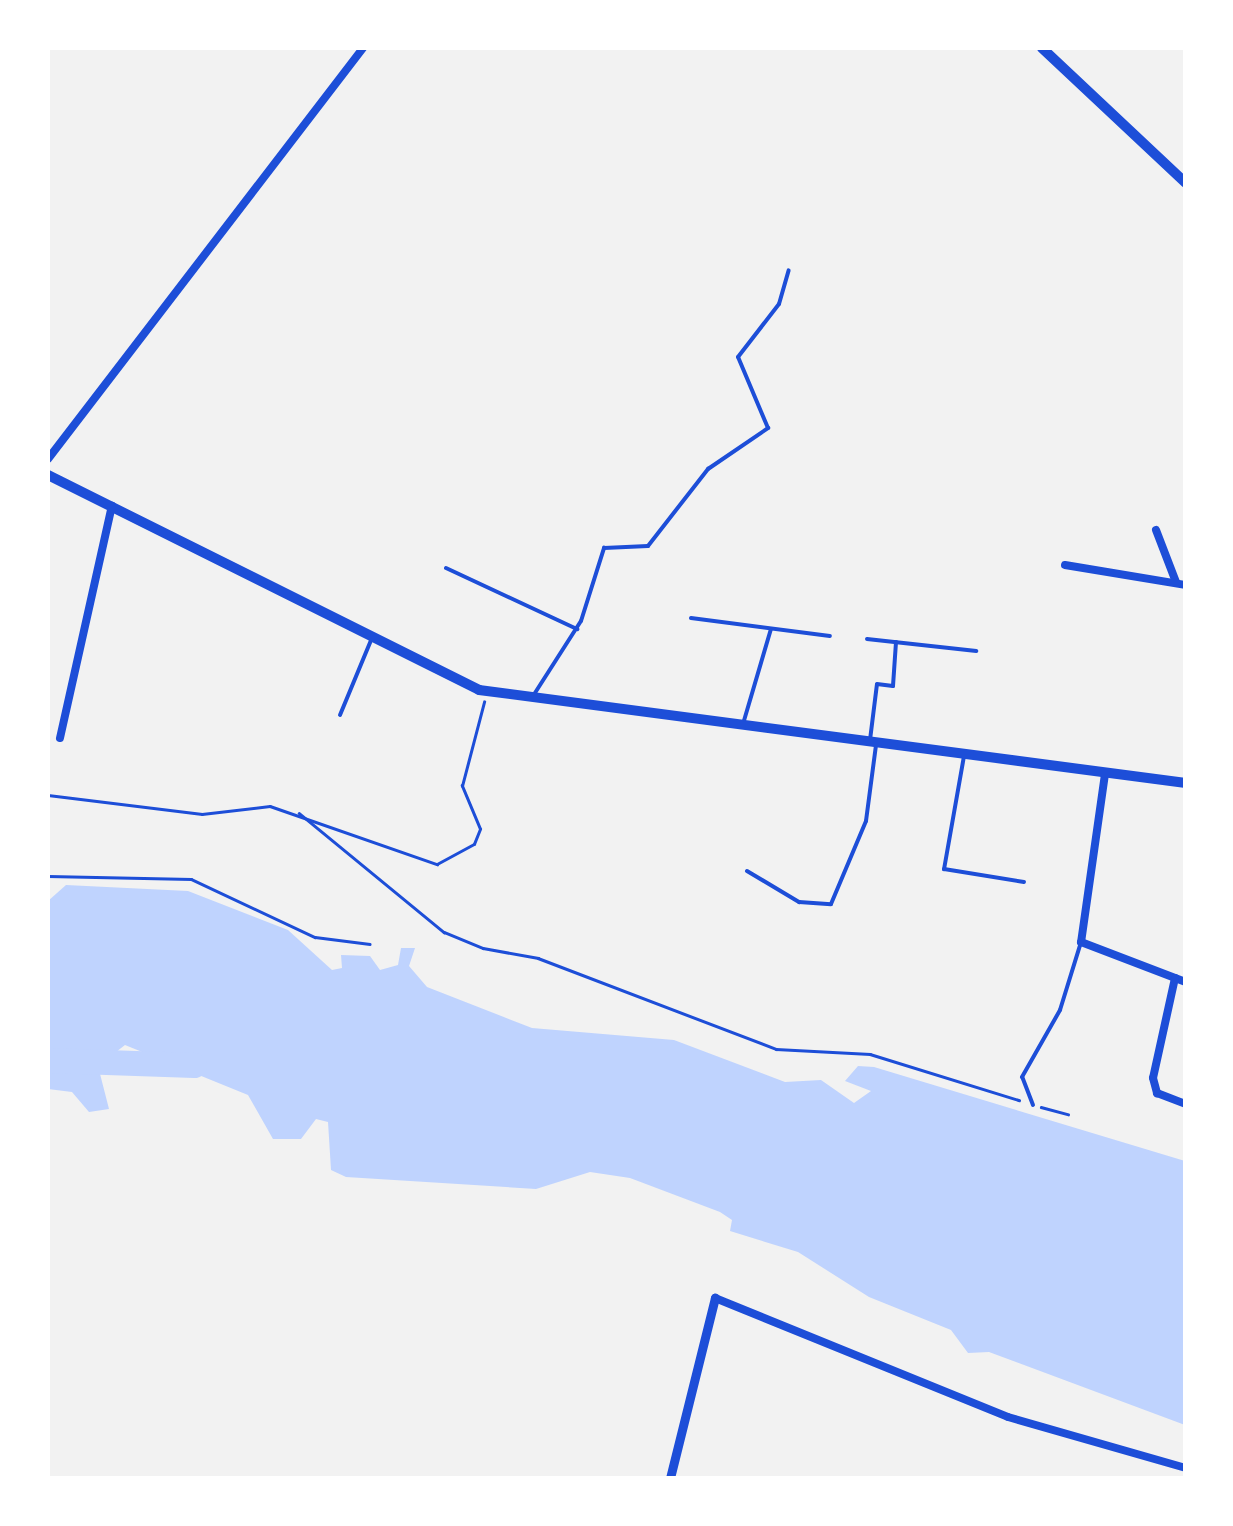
<!DOCTYPE html>
<style>
body{margin:0}
#map{position:relative;width:1233px;height:1526px;overflow:hidden;background:#f2f2f2;font-family:"Crimson Pro",serif}
div>[style]{position:absolute}
.water>*{inset:0;background:#bfd3fe}
.river>*{height:25px;margin:-12.5px;padding:0 12.5px;transform-origin:12.5px;border-radius:12.5px;background:#bfd3fe}
.path>*{height:2.5px;margin:-1.25px;padding:0 1.25px;transform-origin:1.25px;border-radius:1.25px;background:#1d4ed8}
.service>*{height:4px;margin:-2px;padding:0 2px;transform-origin:2px;border-radius:2px;background:#1d4ed8}
.minor>*{height:8px;margin:-4px;padding:0 4px;transform-origin:4px;border-radius:4px;background:#1d4ed8}
.tertiary>*{height:9px;margin:-4.5px;padding:0 4.5px;transform-origin:4.5px;border-radius:4.5px;background:#1d4ed8}
.secondary>*{height:10px;margin:-5px;padding:0 5px;transform-origin:5px;border-radius:5px;background:#1d4ed8}
span{translate:-50% -50%;white-space:nowrap;text-align:center;line-height:1.15;-webkit-text-stroke:10px #fff;paint-order:stroke}
.frame{position:absolute;inset:0;border:50px solid #fff;pointer-events:none}
</style>
<div id="map">
<div class="water">
<div style="clip-path:polygon(66px 885px,188px 891px,288px 930px,332px 970px,342px 968px,341px 955px,370px 956px,380px 970px,398px 965px,401px 948px,415px 948px,409px 966px,427px 987px,532px 1028px,674px 1040px,785px 1082px,821px 1080px,854px 1103px,871px 1091px,845px 1081px,858px 1066px,874px 1067px,1185px 1161px,1185px 1425px,989px 1352px,968px 1353px,951px 1330px,869px 1297px,798px 1252px,730px 1231px,732px 1220px,720px 1212px,630px 1178px,590px 1172px,536px 1189px,346px 1177px,331px 1170px,328px 1122px,316px 1119px,301px 1139px,273px 1139px,248px 1095px,125px 1045px,98px 1066px,109px 1109px,89px 1112px,72px 1092px,48px 1089px,48px 901px)"></div>
</div>
<div class="river">
<div style="left:48px;top:1060px;width:146px;rotate:2deg"></div>
</div>
<div class="path">
<div style="left:48px;top:795px;width:155px;rotate:7deg"></div>
<div style="left:202px;top:814px;width:68px;rotate:-6.7deg"></div>
<div style="left:270px;top:806px;width:177px;rotate:19.2deg"></div>
<div style="left:437px;top:864px;width:42px;rotate:-28.4deg"></div>
<div style="left:474px;top:844px;width:16px;rotate:-68deg"></div>
<div style="left:480px;top:829px;width:47px;rotate:-112.7deg"></div>
<div style="left:462px;top:786px;width:87px;rotate:-75.3deg"></div>
<div style="left:299px;top:813px;width:188px;rotate:39.4deg"></div>
<div style="left:444px;top:932px;width:42px;rotate:22.3deg"></div>
<div style="left:483px;top:948px;width:56px;rotate:10.3deg"></div>
<div style="left:538px;top:958px;width:255px;rotate:20.9deg"></div>
<div style="left:776px;top:1049px;width:94px;rotate:3deg"></div>
<div style="left:870px;top:1054px;width:156px;rotate:17.2deg"></div>
<div style="left:48px;top:876px;width:143px;rotate:1.2deg"></div>
<div style="left:191px;top:879px;width:137px;rotate:25.1deg"></div>
<div style="left:315px;top:937px;width:55px;rotate:7.3deg"></div>
<div style="left:1041px;top:1107px;width:28px;rotate:15deg"></div>
</div>
<div class="service">
<div style="left:446px;top:568px;width:145px;rotate:25deg"></div>
<div style="left:691px;top:618px;width:140px;rotate:7.4deg"></div>
<div style="left:867px;top:639px;width:110px;rotate:6.3deg"></div>
<div style="left:533px;top:696px;width:89px;rotate:-57.4deg"></div>
<div style="left:581px;top:621px;width:77px;rotate:-72.5deg"></div>
<div style="left:604px;top:548px;width:44px;rotate:-2.6deg"></div>
<div style="left:648px;top:546px;width:98px;rotate:-52.1deg"></div>
<div style="left:708px;top:469px;width:73px;rotate:-34.3deg"></div>
<div style="left:768px;top:428px;width:77px;rotate:-112.9deg"></div>
<div style="left:738px;top:357px;width:67px;rotate:-52.3deg"></div>
<div style="left:779px;top:304px;width:35px;rotate:-74deg"></div>
<div style="left:340px;top:715px;width:81px;rotate:-67.5deg"></div>
<div style="left:743px;top:724px;width:99px;rotate:-73.6deg"></div>
<div style="left:870px;top:740px;width:56px;rotate:-82.9deg"></div>
<div style="left:877px;top:684px;width:16px;rotate:7deg"></div>
<div style="left:893px;top:686px;width:44px;rotate:-86.1deg"></div>
<div style="left:964px;top:756px;width:115px;rotate:100deg"></div>
<div style="left:944px;top:869px;width:81px;rotate:9.2deg"></div>
<div style="left:747px;top:871px;width:61px;rotate:30.8deg"></div>
<div style="left:799px;top:902px;width:32px;rotate:4deg"></div>
<div style="left:831px;top:904px;width:90px;rotate:-67.1deg"></div>
<div style="left:866px;top:821px;width:77px;rotate:-82.5deg"></div>
<div style="left:1033px;top:1105px;width:30px;rotate:-111deg"></div>
<div style="left:1022px;top:1077px;width:77px;rotate:-60.4deg"></div>
<div style="left:1060px;top:1010px;width:71px;rotate:-72.8deg"></div>
</div>
<div class="minor">
<div style="left:48px;top:459px;width:518px;rotate:-52.53deg"></div>
<div style="left:1156px;top:530px;width:56px;rotate:69deg"></div>
<div style="left:1065px;top:565px;width:123px;rotate:9.4deg"></div>
<div style="left:60px;top:738px;width:238px;rotate:-77.4deg"></div>
<div style="left:1105px;top:774px;width:170px;rotate:98.1deg"></div>
<div style="left:1081px;top:942px;width:112px;rotate:20.9deg"></div>
<div style="left:1175px;top:978px;width:102px;rotate:102.4deg"></div>
<div style="left:1153px;top:1078px;width:16px;rotate:75deg"></div>
<div style="left:1157px;top:1093px;width:31px;rotate:21deg"></div>
<div style="left:715px;top:1298px;width:316px;rotate:22.1deg"></div>
<div style="left:1008px;top:1417px;width:185px;rotate:16deg"></div>
</div>
<div class="tertiary">
<div style="left:670px;top:1478px;width:186px;rotate:-76deg"></div>
</div>
<div class="secondary">
<div style="left:1042px;top:48px;width:197px;rotate:43.2deg"></div>
<div style="left:48px;top:475px;width:482px;rotate:26.5deg"></div>
<div style="left:479px;top:690px;width:713px;rotate:7.49deg"></div>
</div>
<div class="frame"></div>
</div>
